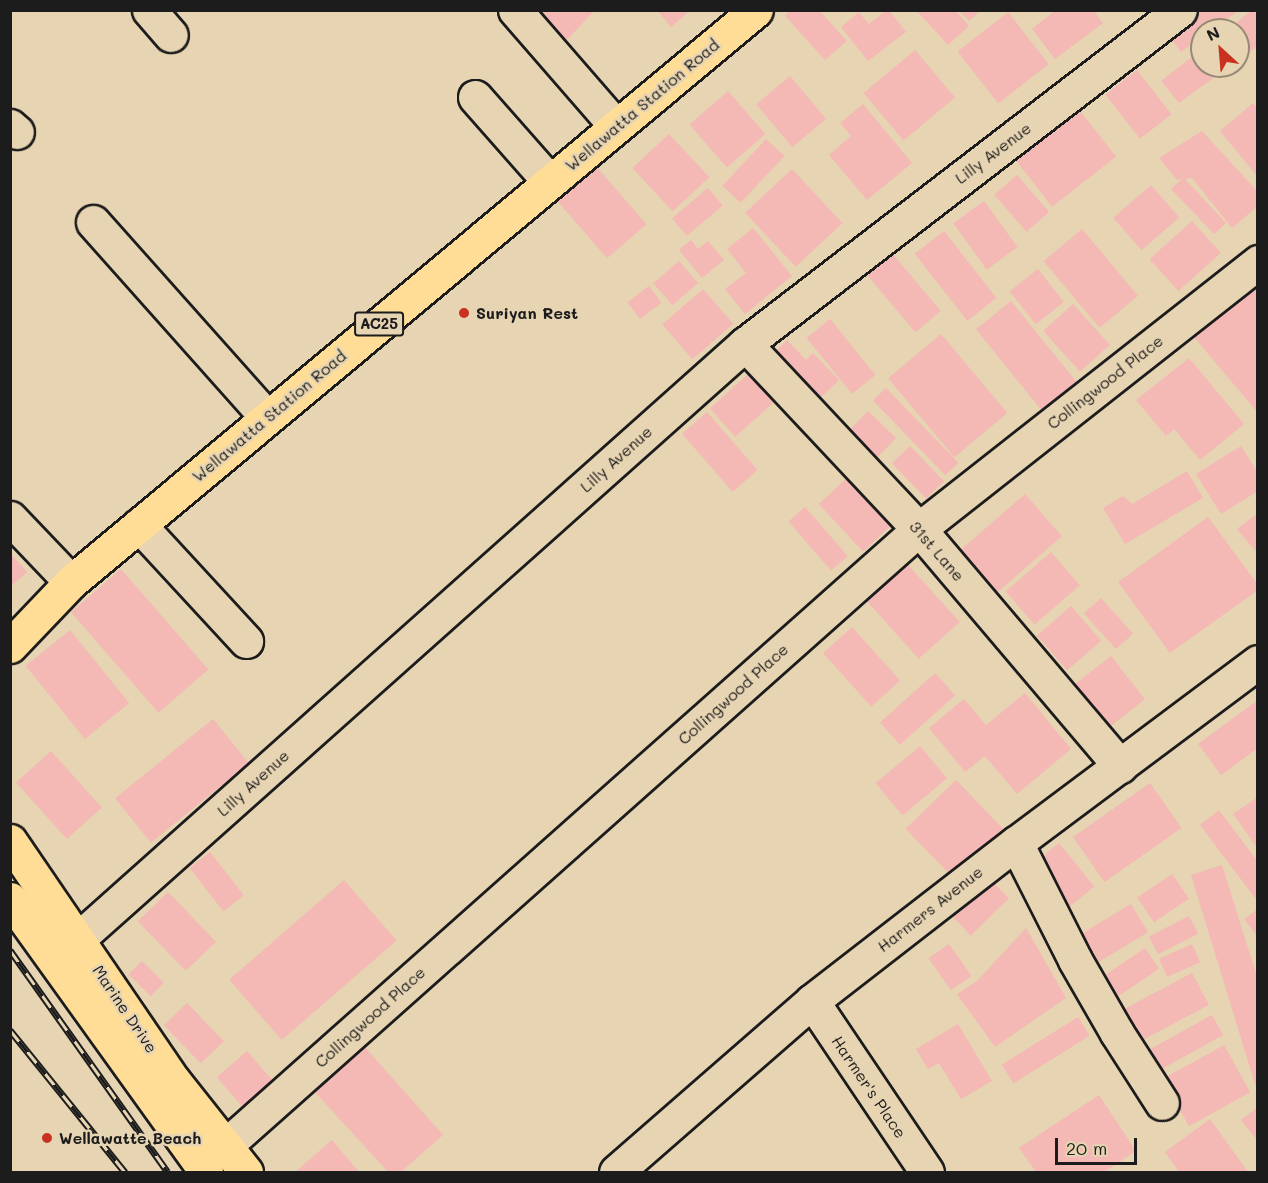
<!DOCTYPE html>
<style>
body{margin:0}
#map{position:relative;width:1268px;height:1183px;overflow:hidden;background:#e7d4b2;font-family:Mali,sans-serif}
div>[style]{position:absolute}
.building>*{inset:0;background:#f4b8b5;transform-origin:0 0}
.roads{filter:drop-shadow(2px 0 #1c1c1c) drop-shadow(-2px 0 #1c1c1c) drop-shadow(0 2px #1c1c1c) drop-shadow(0 -2px #1c1c1c)}
.minor>*{height:33px;margin:-16.5px;padding:0 16.5px;transform-origin:16.5px;border-radius:16.5px;background:#e7d4b2}
.major>*{height:33px;margin:-16.5px;padding:0 16.5px;transform-origin:16.5px;border-radius:16.5px;background:#ffdd96}
.rail>*{height:7px;margin-top:-3.5px;transform-origin:0;background:repeating-linear-gradient(90deg,#e7d4b2 0 14px,#1c1c1c 0 28px);box-sizing:border-box;border-block:2px solid #1c1c1c}
.dots>*{width:16px;height:16px;translate:-50% -50%;box-sizing:border-box;border:3px solid #e7d4b2;border-radius:50%}
span{translate:-50% -50%;white-space:nowrap;text-align:center;line-height:1.15;-webkit-text-stroke:5px #e7d4b2;paint-order:stroke}
.shield-label span{padding:2px 4px;background:#e7d4b2;border:2px solid;border-radius:4px;-webkit-text-stroke-width:0}
.shield-label{font-size:15px;color:#1c1c1c;font-weight:700}
.street-label{font-size:16px;color:#1c1c1c}
.poi-label{font-size:16px;color:#1c1c1c;font-weight:700}
.left{translate:0 -50%;text-align:left}
.frame{position:absolute;inset:0;border:12px solid #1c1c1c;pointer-events:none}
.north{position:absolute;left:1190px;top:18px;width:60px;height:60px;box-sizing:border-box;background:#e7d4b2;border:2px solid #968a76;border-radius:50%;rotate:334deg;font-size:16px;font-weight:700;line-height:24px;text-align:center;color:#1c1c1c}
.north::after{content:'';display:block;margin:auto;width:21px;height:27px;background:#c8321e;clip-path:polygon(50% 0,100% 100%,50% 72%,0 100%)}
.scale{position:absolute;left:1055px;top:1138px;width:82px;height:27px;box-sizing:border-box;border:3px solid #1c1c1c;border-top:0;padding-left:8px;font-size:18px;line-height:21px;white-space:nowrap;color:#1c1c1c;-webkit-text-stroke:4px #e7d4b2;paint-order:stroke}
</style>
<div id="map">
<div class="building">
<div style="clip-path:polygon(496px 10px,595px 10px,544px 64px)"></div>
<div style="clip-path:polygon(657px 10px,691px 10px,671px 27px)"></div>
<div style="clip-path:polygon(790px 10px,819px 10px,847px 41px,825px 60px,785px 16px)"></div>
<div style="clip-path:polygon(886px 10px,889px 10px,906px 32px,868px 61px,841px 27px,859px 12px,869px 24px)"></div>
<div style="clip-path:polygon(916px 10px,955px 10px,969px 26px,948px 45px)"></div>
<div style="clip-path:polygon(959px 10px,981px 10px,969px 21px)"></div>
<div style="clip-path:polygon(1056px 10px,1093px 10px,1103px 23px,1055px 59px,1032px 29px)"></div>
<div style="clip-path:polygon(1198px 10px,1239px 10px,1212px 30px,1202px 30px,1202px 37px,1181px 52px,1167px 33px)"></div>
<div style="clip-path:polygon(1252px 10px,1258px 16px,1258px 46px,1238px 60px,1238px 30px,1227px 30px)"></div>
<div style="left:1008px;top:12px;width:66px;height:64px;rotate:52deg"></div>
<div style="clip-path:polygon(1202px 49px,1202px 66px,1230px 66px,1179px 103px,1161px 81px)"></div>
<div style="left:915px;top:50px;width:62px;height:67px;rotate:50deg"></div>
<div style="left:1137px;top:70px;width:56px;height:40px;rotate:52deg"></div>
<div style="left:790px;top:76px;width:56px;height:44px;rotate:50deg"></div>
<div style="left:1063px;top:89px;width:86px;height:81px;rotate:52deg"></div>
<div style="left:728px;top:91px;width:57px;height:51px;rotate:49deg"></div>
<div style="clip-path:polygon(1253px 103px,1258px 109px,1258px 177px,1220px 131px)"></div>
<div style="clip-path:polygon(863px 104px,912px 163px,867px 200px,829px 155px,851px 136px,840px 123px)"></div>
<div style="clip-path:polygon(1202px 131px,1258px 192px,1258px 206px,1232px 228px,1192px 178px,1185px 179px,1226px 223px,1214px 234px,1171px 189px,1182px 179px,1177px 180px,1159px 158px)"></div>
<div style="left:669px;top:134px;width:59px;height:50px;rotate:47deg"></div>
<div style="left:766px;top:139px;width:25px;height:64px;rotate:43deg"></div>
<div style="left:588px;top:157px;width:89px;height:52px;rotate:49deg"></div>
<div style="left:792px;top:169px;width:74px;height:64px;rotate:47deg"></div>
<div style="left:1017px;top:175px;width:49px;height:30px;rotate:49deg"></div>
<div style="left:1151px;top:185px;width:43px;height:50px;rotate:49deg"></div>
<div style="left:708px;top:188px;width:23px;height:47px;rotate:50deg"></div>
<div style="left:984px;top:201px;width:57px;height:38px;rotate:54deg"></div>
<div style="left:1192px;top:221px;width:43px;height:57px;rotate:48deg"></div>
<div style="clip-path:polygon(753px 228px,792px 276px,745px 314px,725px 289px,746px 273px,727px 249px)"></div>
<div style="left:1082px;top:229px;width:87px;height:50px;rotate:50deg"></div>
<div style="left:944px;top:231px;width:85px;height:37px;rotate:52deg"></div>
<div style="clip-path:polygon(691px 240px,698px 249px,708px 241px,724px 260px,702px 278px,679px 250px)"></div>
<div style="left:886px;top:246px;width:85px;height:33px;rotate:50deg"></div>
<div style="left:679px;top:261px;width:29px;height:34px;rotate:49deg"></div>
<div style="left:1038px;top:269px;width:42px;height:36px;rotate:52deg"></div>
<div style="clip-path:polygon(1251px 279px,1258px 287px,1258px 413px,1188px 330px)"></div>
<div style="left:649px;top:286px;width:21px;height:27px;rotate:53deg"></div>
<div style="left:703px;top:289px;width:46px;height:54px;rotate:49deg"></div>
<div style="left:1011px;top:301px;width:111px;height:45px;rotate:51deg"></div>
<div style="left:1073px;top:304px;width:55px;height:40px;rotate:48deg"></div>
<div style="left:830px;top:319px;width:72px;height:30px;rotate:51deg"></div>
<div style="left:941px;top:334px;width:103px;height:69px;rotate:50deg"></div>
<div style="clip-path:polygon(787px 340px,806px 360px,813px 353px,839px 380px,815px 403px,771px 356px)"></div>
<div style="clip-path:polygon(1189px 358px,1244px 424px,1200px 460px,1174px 429px,1166px 436px,1136px 400px)"></div>
<div style="left:756px;top:367px;width:38px;height:62px;rotate:48deg"></div>
<div style="left:886px;top:388px;width:104px;height:18px;rotate:46deg"></div>
<div style="left:868px;top:411px;width:39px;height:28px;rotate:44deg"></div>
<div style="left:707px;top:412px;width:77px;height:33px;rotate:49deg"></div>
<div style="left:910px;top:446px;width:49px;height:25px;rotate:46deg"></div>
<div style="clip-path:polygon(1241px 446px,1258px 473px,1258px 491px,1221px 514px,1196px 474px)"></div>
<div style="clip-path:polygon(1187px 471px,1203px 498px,1125px 544px,1103px 508px,1123px 496px,1132px 504px)"></div>
<div style="left:851px;top:474px;width:65px;height:44px;rotate:47deg"></div>
<div style="left:1025px;top:494px;width:56px;height:96px;rotate:49deg"></div>
<div style="left:805px;top:507px;width:65px;height:22px;rotate:49deg"></div>
<div style="clip-path:polygon(1258px 513px,1258px 554px,1237px 529px)"></div>
<div style="clip-path:polygon(1208px 517px,1258px 585px,1258px 590px,1170px 653px,1118px 582px)"></div>
<div style="left:1051px;top:552px;width:44px;height:60px;rotate:49deg"></div>
<div style="clip-path:polygon(10px 553px,27px 572px,10px 587px)"></div>
<div style="left:902px;top:558px;width:86px;height:55px;rotate:48deg"></div>
<div style="left:121px;top:569px;width:133px;height:66px;rotate:49deg"></div>
<div style="left:1101px;top:598px;width:48px;height:23px;rotate:48deg"></div>
<div style="left:1071px;top:606px;width:46px;height:45px;rotate:49deg"></div>
<div style="left:852px;top:627px;width:72px;height:39px;rotate:48deg"></div>
<div style="left:70px;top:630px;width:94px;height:57px;rotate:51deg"></div>
<div style="left:1111px;top:656px;width:55px;height:46px;rotate:52deg"></div>
<div style="left:935px;top:673px;width:30px;height:74px;rotate:48deg"></div>
<div style="clip-path:polygon(1025px 693px,1071px 749px,1017px 794px,985px 756px,965px 772px,929px 728px,964px 699px,986px 725px)"></div>
<div style="clip-path:polygon(1258px 700px,1258px 748px,1221px 775px,1198px 744px)"></div>
<div style="left:213px;top:719px;width:57px;height:126px;rotate:51deg"></div>
<div style="left:920px;top:746px;width:42px;height:58px;rotate:50deg"></div>
<div style="left:51px;top:751px;width:76px;height:47px;rotate:48deg"></div>
<div style="left:956px;top:780px;width:68px;height:70px;rotate:46deg"></div>
<div style="left:1150px;top:783px;width:55px;height:94px;rotate:55deg"></div>
<div style="clip-path:polygon(1258px 797px,1258px 849px,1233px 814px)"></div>
<div style="clip-path:polygon(1219px 810px,1258px 862px,1258px 902px,1200px 825px)"></div>
<div style="left:1059px;top:843px;width:56px;height:36px;rotate:51deg"></div>
<div style="left:210px;top:852px;width:55px;height:26px;rotate:52deg"></div>
<div style="clip-path:polygon(1222px 865px,1258px 980px,1258px 1083px,1255px 1084px,1191px 875px)"></div>
<div style="left:1172px;top:874px;width:30px;height:42px;rotate:56deg"></div>
<div style="left:988px;top:877px;width:30px;height:53px;rotate:46deg"></div>
<div style="left:344px;top:880px;width:80px;height:152px;rotate:49deg"></div>
<div style="left:168px;top:892px;width:69px;height:42px;rotate:46deg"></div>
<div style="left:1131px;top:904px;width:33px;height:58px;rotate:59deg"></div>
<div style="clip-path:polygon(1258px 909px,1258px 937px,1244px 919px)"></div>
<div style="left:1189px;top:916px;width:20px;height:45px;rotate:63deg"></div>
<div style="clip-path:polygon(1026px 928px,1066px 998px,995px 1047px,957px 994px,977px 981px)"></div>
<div style="left:949px;top:944px;width:39px;height:25px;rotate:55deg"></div>
<div style="left:1192px;top:944px;width:20px;height:36px;rotate:66deg"></div>
<div style="left:1145px;top:948px;width:25px;height:49px;rotate:56deg"></div>
<div style="left:142px;top:961px;width:31px;height:19px;rotate:45deg"></div>
<div style="left:1192px;top:973px;width:36px;height:100px;rotate:62deg"></div>
<div style="left:187px;top:1003px;width:53px;height:32px;rotate:46deg"></div>
<div style="left:1212px;top:1015px;width:23px;height:82px;rotate:61deg"></div>
<div style="left:1078px;top:1017px;width:22px;height:90px;rotate:58deg"></div>
<div style="clip-path:polygon(958px 1024px,992px 1081px,961px 1099px,939px 1063px,928px 1069px,916px 1049px)"></div>
<div style="clip-path:polygon(363px 1045px,443px 1135px,401px 1172px,388px 1172px,313px 1090px)"></div>
<div style="left:1224px;top:1045px;width:54px;height:70px;rotate:61deg"></div>
<div style="left:247px;top:1051px;width:41px;height:40px;rotate:49deg"></div>
<div style="clip-path:polygon(1099px 1095px,1136px 1151px,1104px 1172px,1036px 1172px,1019px 1148px)"></div>
<div style="clip-path:polygon(1258px 1107px,1258px 1141px,1241px 1120px)"></div>
<div style="clip-path:polygon(1210px 1119px,1248px 1172px,1179px 1172px,1165px 1152px)"></div>
<div style="clip-path:polygon(332px 1140px,359px 1172px,295px 1172px)"></div>
</div>
<div class="roads">
<div class="minor">
<div style="left:149px;top:10px;width:33px;rotate:49deg"></div>
<div style="left:515px;top:10px;width:154px;rotate:49deg"></div>
<div style="left:475px;top:97px;width:112px;rotate:48.6deg"></div>
<div style="left:10px;top:126px;width:9px;rotate:41deg"></div>
<div style="left:93px;top:222px;width:261px;rotate:48.3deg"></div>
<div style="left:745px;top:344px;width:254px;rotate:46.8deg"></div>
<div style="left:919px;top:529px;width:311px;rotate:49.7deg"></div>
<div style="left:10px;top:518px;width:88px;rotate:46.4deg"></div>
<div style="left:139px;top:525px;width:158px;rotate:47.3deg"></div>
<div style="left:1016px;top:843px;width:131px;rotate:63.2deg"></div>
<div style="left:1075px;top:960px;width:84px;rotate:60.1deg"></div>
<div style="left:1117px;top:1033px;width:83px;rotate:57.3deg"></div>
<div style="left:78px;top:939px;width:894px;rotate:-41.73deg"></div>
<div style="left:745px;top:344px;width:548px;rotate:-37.52deg"></div>
<div style="left:812px;top:1001px;width:206px;rotate:56.1deg"></div>
<div style="left:225px;top:1146px;width:929px;rotate:-41.64deg"></div>
<div style="left:919px;top:529px;width:432px;rotate:-38.2deg"></div>
<div style="left:616px;top:1172px;width:260px;rotate:-41.1deg"></div>
<div style="left:812px;top:1001px;width:258px;rotate:-37.8deg"></div>
<div style="left:1016px;top:843px;width:302px;rotate:-36.8deg"></div>
</div>
<div class="major">
<div style="left:10px;top:646px;width:88px;rotate:-46.4deg"></div>
<div style="left:71px;top:582px;width:892px;rotate:-39.86deg"></div>
<div style="left:10px;top:841px;width:291px;rotate:55.7deg"></div>
<div style="left:174px;top:1081px;width:116px;rotate:51.6deg"></div>
<div style="left:10px;top:899px;width:336px;rotate:54.3deg"></div>
</div>
</div>
<div class="rail">
<div style="left:10px;top:950px;width:272px;rotate:54.6deg"></div>
<div style="left:10px;top:1030px;width:183px;rotate:51deg"></div>
</div>
<div class="dots">
<div style="left:464px;top:313px;background:#c8321e"></div>
<div style="left:47px;top:1138px;background:#c8321e"></div>
</div>
<div class="shield-label">
<span style="left:379px;top:324px">AC25</span>
</div>
<div class="street-label">
<span style="left:642px;top:105px;rotate:-40deg">Wellawatta Station Road</span>
<span style="left:993px;top:153px;rotate:-37deg">Lilly Avenue</span>
<span style="left:1105px;top:382px;rotate:-38deg">Collingwood Place</span>
<span style="left:269px;top:416px;rotate:-40deg">Wellawatta Station Road</span>
<span style="left:616px;top:459px;rotate:-42deg">Lilly Avenue</span>
<span style="left:937px;top:551px;rotate:49deg">31st Lane</span>
<span style="left:733px;top:694px;rotate:-42deg">Collingwood Place</span>
<span style="left:253px;top:783px;rotate:-42deg">Lilly Avenue</span>
<span style="left:930px;top:909px;rotate:-38deg">Harmers Avenue</span>
<span style="left:125px;top:1009px;rotate:56deg">Marine Drive</span>
<span style="left:370px;top:1017px;rotate:-42deg">Collingwood Place</span>
<span style="left:869px;top:1087px;rotate:56deg">Harmer's Place</span>
</div>
<div class="poi-label">
<span class="left" style="left:476px;top:313px">Suriyan Rest</span>
<span class="left" style="left:59px;top:1138px">Wellawatte Beach</span>
</div>
<div class="frame"></div>
<div class="north">N</div>
<div class="scale">20 m</div>
</div>
